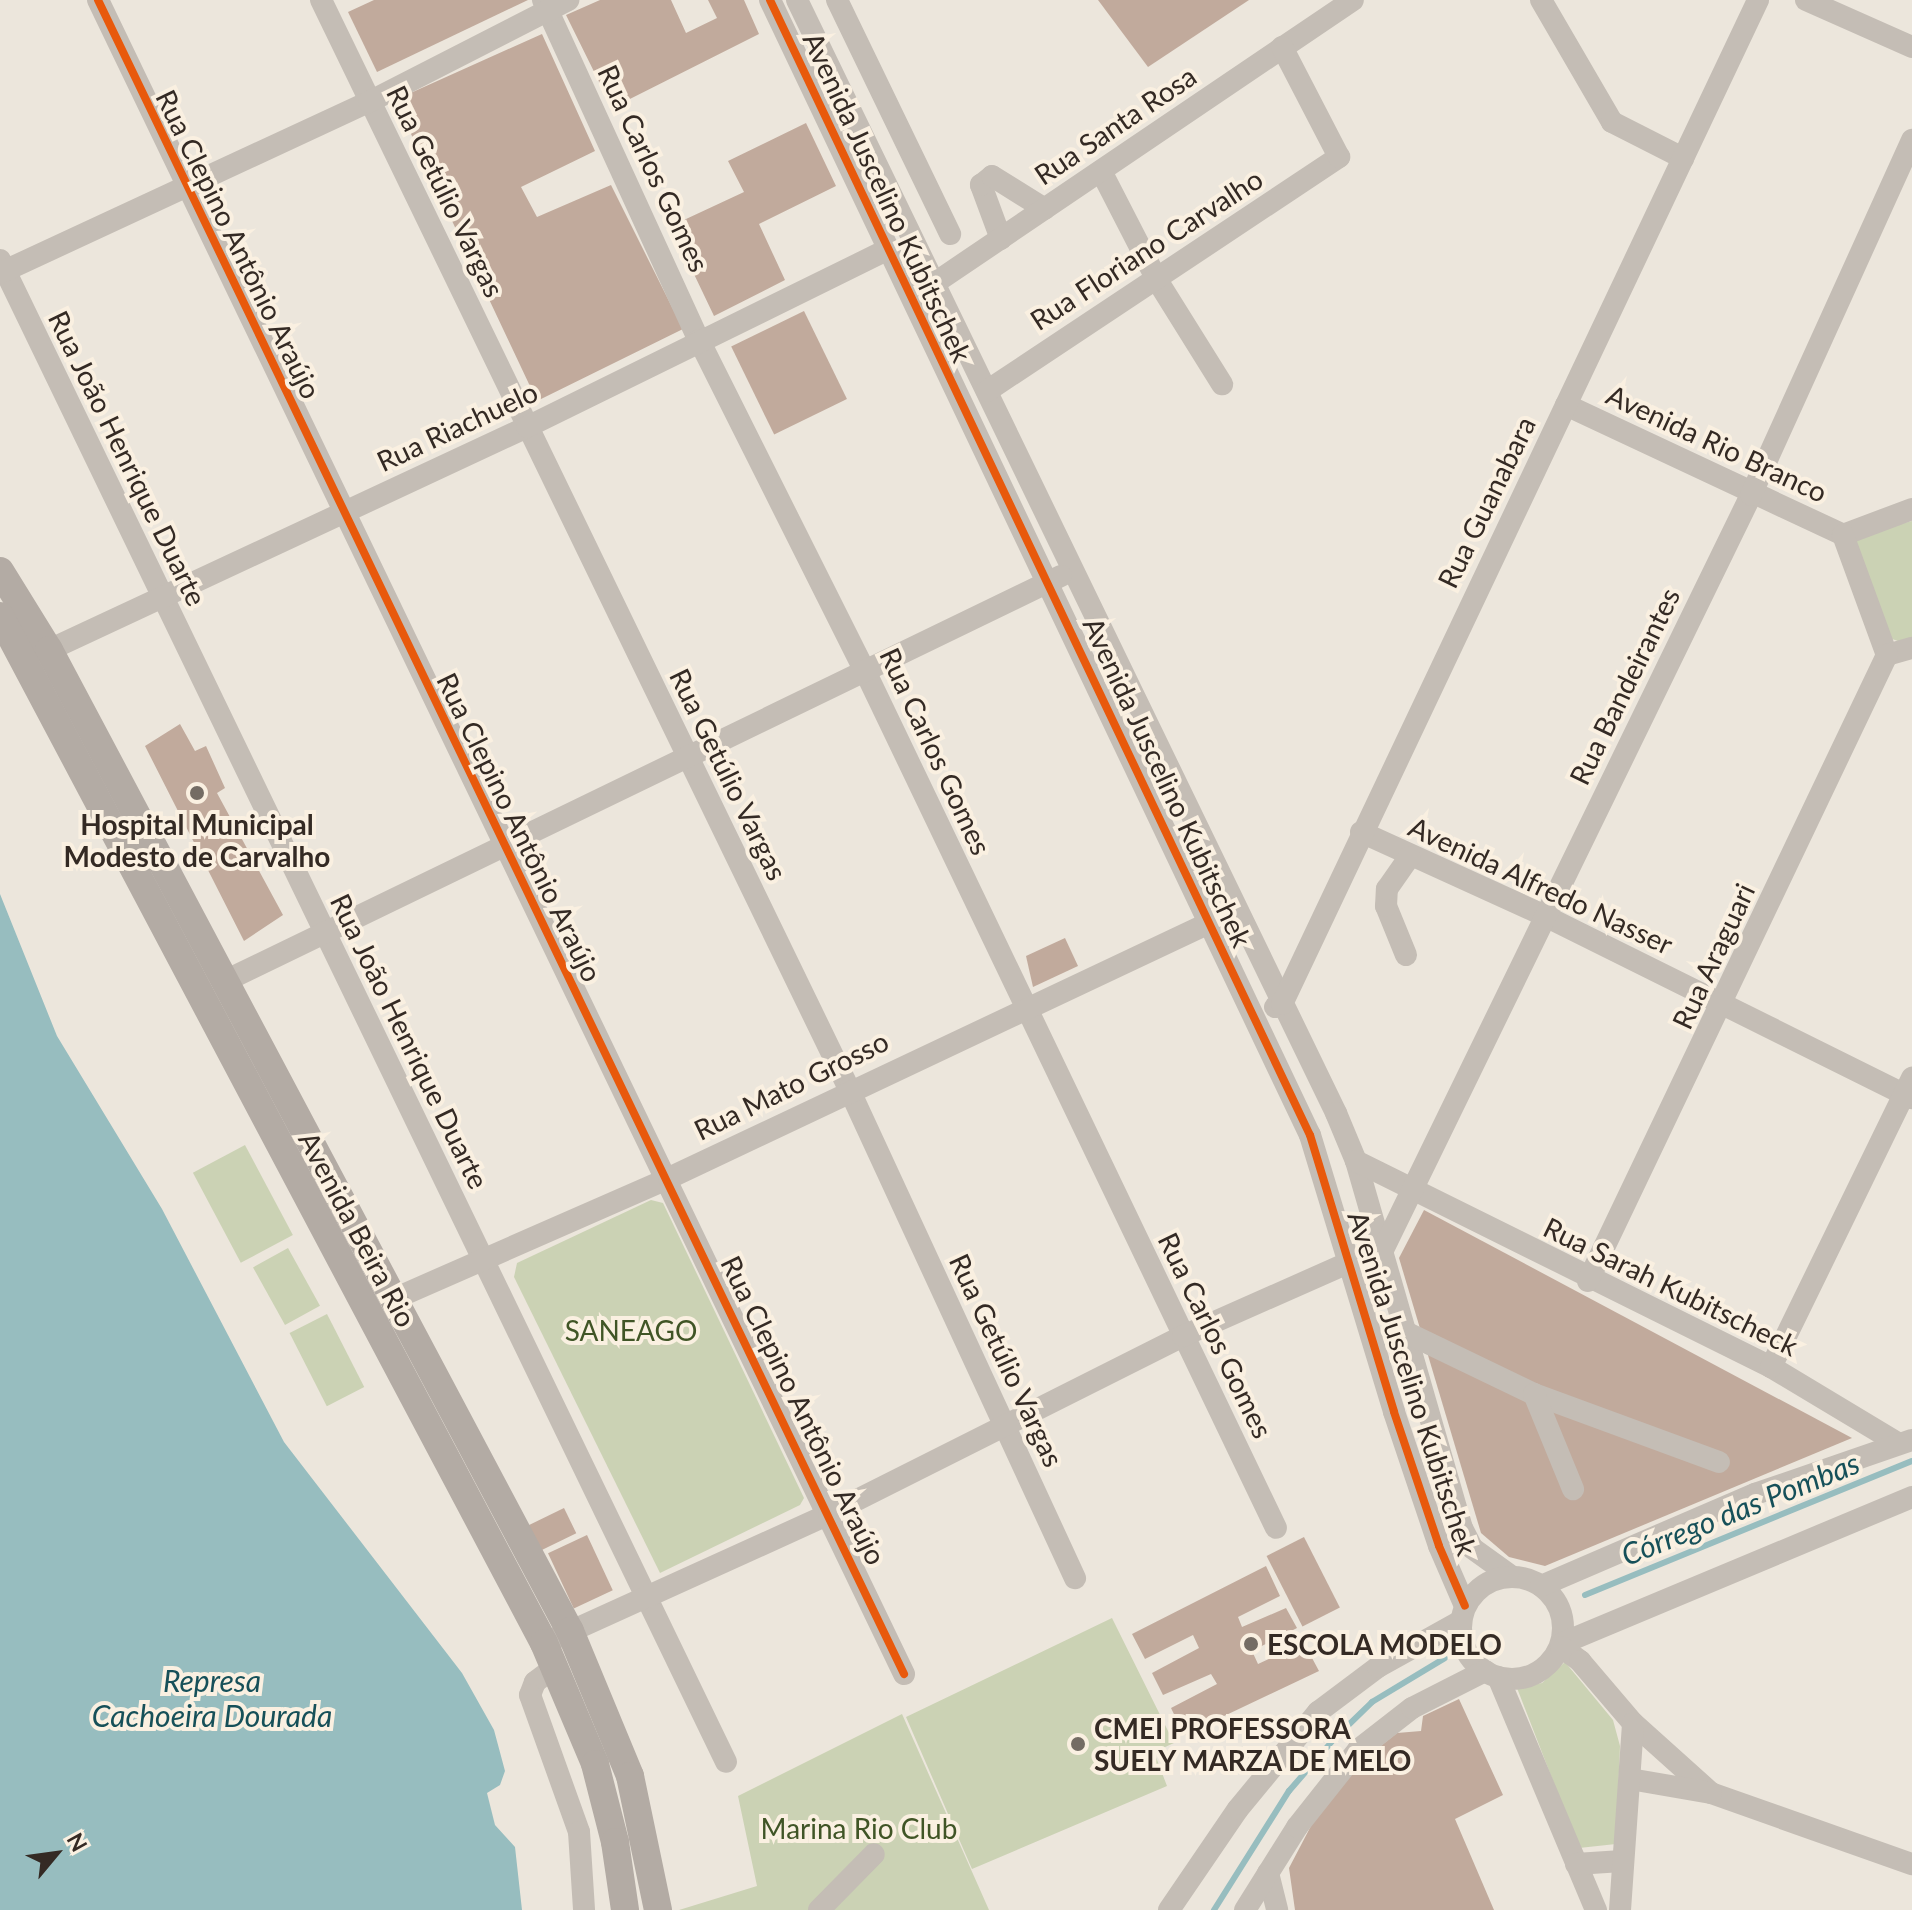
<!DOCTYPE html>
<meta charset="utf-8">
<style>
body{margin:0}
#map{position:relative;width:1912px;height:1910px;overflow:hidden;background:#ece6dc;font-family:Lato,sans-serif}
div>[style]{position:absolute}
.green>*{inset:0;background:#cbd2b4;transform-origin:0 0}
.water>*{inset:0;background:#97bdbf}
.stream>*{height:6px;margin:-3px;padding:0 3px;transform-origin:3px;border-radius:3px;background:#97bdbf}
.building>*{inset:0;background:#c1aa9c;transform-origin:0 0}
.minor>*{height:22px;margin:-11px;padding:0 11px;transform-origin:11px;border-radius:11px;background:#c4bdb5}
.minor>.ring{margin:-11px;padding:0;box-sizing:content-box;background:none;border:22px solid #c4bdb5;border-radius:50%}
.major>*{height:28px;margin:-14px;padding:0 14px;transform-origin:14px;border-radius:14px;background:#b3aba4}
.cycleway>*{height:8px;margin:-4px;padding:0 4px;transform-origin:4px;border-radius:4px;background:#e8590c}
.dots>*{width:22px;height:22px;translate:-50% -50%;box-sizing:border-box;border:4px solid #faf0e1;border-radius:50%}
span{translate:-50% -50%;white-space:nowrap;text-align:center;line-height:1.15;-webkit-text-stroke:8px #faf0e1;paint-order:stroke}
.street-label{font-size:28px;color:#342a24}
.poi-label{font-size:28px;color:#342a24;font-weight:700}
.left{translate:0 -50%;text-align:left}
.park-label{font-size:28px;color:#405526}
.water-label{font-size:30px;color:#165059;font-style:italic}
.north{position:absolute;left:16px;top:1814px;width:80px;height:80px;-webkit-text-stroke:6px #faf0e1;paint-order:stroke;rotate:61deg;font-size:22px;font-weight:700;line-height:32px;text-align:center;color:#342a24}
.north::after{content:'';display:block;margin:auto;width:28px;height:36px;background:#342a24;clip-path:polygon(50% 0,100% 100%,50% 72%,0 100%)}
</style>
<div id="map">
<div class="green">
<div style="clip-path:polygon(1912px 521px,1912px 639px,1901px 642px,1892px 639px,1854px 544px,1859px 535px)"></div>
<div style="left:245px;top:1145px;width:102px;height:59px;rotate:62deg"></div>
<div style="clip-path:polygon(651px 1200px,663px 1203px,804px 1498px,800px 1505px,660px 1573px,514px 1277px,517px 1263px)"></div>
<div style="left:288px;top:1248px;width:66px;height:40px;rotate:61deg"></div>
<div style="left:327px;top:1314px;width:82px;height:42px;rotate:63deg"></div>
<div style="clip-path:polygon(1112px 1618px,1174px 1743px,1154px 1752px,1167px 1786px,972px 1869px,906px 1717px)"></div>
<div style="clip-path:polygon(1565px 1662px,1613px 1720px,1620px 1746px,1616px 1844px,1579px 1848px,1517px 1688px,1542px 1683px)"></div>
<div style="clip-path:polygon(902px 1714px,989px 1910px,679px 1910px,757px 1886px,738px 1796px)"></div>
</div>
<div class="water">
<div style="clip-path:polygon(0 894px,57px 1036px,162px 1209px,284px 1442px,462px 1673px,494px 1730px,505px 1771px,500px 1785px,487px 1793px,495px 1825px,515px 1847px,522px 1910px,0 1910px)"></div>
</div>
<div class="stream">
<div style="left:1585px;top:1595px;width:353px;rotate:-22.3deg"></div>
<div style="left:1214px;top:1910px;width:141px;rotate:-57.8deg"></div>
<div style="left:1289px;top:1791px;width:69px;rotate:-49.1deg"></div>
<div style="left:1334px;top:1739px;width:53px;rotate:-44.2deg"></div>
<div style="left:1372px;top:1702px;width:85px;rotate:-31.1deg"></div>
</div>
<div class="building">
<div style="clip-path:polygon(374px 0,528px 0,377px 72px,348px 12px)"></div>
<div style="clip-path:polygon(600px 0,671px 0,686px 33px,717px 18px,708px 0,744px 0,759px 34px,612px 108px,566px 15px)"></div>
<div style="clip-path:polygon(1098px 0,1249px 0,1148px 67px)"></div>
<div style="clip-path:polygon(542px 34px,595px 151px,521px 187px,537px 217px,611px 185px,683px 329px,537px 401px,395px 100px)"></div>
<div style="clip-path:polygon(806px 123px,836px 186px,759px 224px,785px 280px,714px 316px,671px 226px,744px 192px,728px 161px)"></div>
<div style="left:804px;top:311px;width:98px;height:81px;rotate:64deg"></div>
<div style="clip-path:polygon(180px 724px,195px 751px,206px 746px,225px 788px,217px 793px,283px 915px,244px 941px,145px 746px)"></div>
<div style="clip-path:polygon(1065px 938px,1078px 966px,1033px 987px,1026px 956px)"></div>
<div style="clip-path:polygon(1424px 1210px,1852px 1438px,1545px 1566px,1509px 1557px,1481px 1533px,1399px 1258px)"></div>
<div style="left:564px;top:1508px;width:28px;height:44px;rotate:64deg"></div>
<div style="left:587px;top:1535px;width:61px;height:43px;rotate:65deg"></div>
<div style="left:1304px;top:1537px;width:79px;height:42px;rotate:63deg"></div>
<div style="clip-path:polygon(1266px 1566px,1280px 1596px,1238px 1617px,1242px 1627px,1286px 1608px,1297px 1628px,1252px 1651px,1258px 1664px,1304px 1643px,1319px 1671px,1184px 1735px,1171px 1708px,1217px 1684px,1211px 1674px,1163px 1695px,1152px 1673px,1199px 1648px,1193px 1635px,1145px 1659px,1132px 1634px)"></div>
<div style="clip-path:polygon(1459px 1699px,1503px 1795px,1455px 1819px,1494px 1910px,1295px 1910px,1289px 1868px,1312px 1824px,1363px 1760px,1397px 1733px,1421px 1731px,1423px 1716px)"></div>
</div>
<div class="minor">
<div style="left:98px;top:0;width:1858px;rotate:64.29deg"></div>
<div style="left:321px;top:0;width:1210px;rotate:64.13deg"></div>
<div style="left:849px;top:1089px;width:539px;rotate:65.2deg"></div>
<div style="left:543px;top:0;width:374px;rotate:65.4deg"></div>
<div style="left:699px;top:340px;width:373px;rotate:63.4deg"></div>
<div style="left:866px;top:673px;width:948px;rotate:64.38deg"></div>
<div style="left:770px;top:0;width:1257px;rotate:64.56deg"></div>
<div style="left:1310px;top:1135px;width:289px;rotate:73.1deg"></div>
<div style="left:1394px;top:1412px;width:141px;rotate:71.4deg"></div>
<div style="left:1439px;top:1546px;width:65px;rotate:66.6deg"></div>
<div style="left:797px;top:0;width:1237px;rotate:64.16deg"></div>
<div style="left:1336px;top:1113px;width:52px;rotate:67.4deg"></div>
<div style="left:1356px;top:1161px;width:382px;rotate:73.9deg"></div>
<div style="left:1462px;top:1528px;width:22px;rotate:63deg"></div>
<div style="left:1472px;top:1548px;width:48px;rotate:35.7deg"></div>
<div style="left:837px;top:0;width:260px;rotate:64.2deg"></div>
<div style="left:1541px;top:0;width:141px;rotate:59.8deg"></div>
<div style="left:1612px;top:122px;width:80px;rotate:26.9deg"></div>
<div style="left:1806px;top:0;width:116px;rotate:23.9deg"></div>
<div style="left:1101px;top:171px;width:123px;rotate:62.8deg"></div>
<div style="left:1157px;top:280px;width:123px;rotate:58deg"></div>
<div style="left:1001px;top:239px;width:58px;rotate:-110.3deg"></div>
<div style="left:981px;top:185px;width:14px;rotate:-39deg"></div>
<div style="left:992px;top:176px;width:62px;rotate:31.9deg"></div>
<div style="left:0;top:260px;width:1668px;rotate:64.2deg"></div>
<div style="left:0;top:273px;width:407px;rotate:-24.9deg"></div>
<div style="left:369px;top:102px;width:224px;rotate:-27.1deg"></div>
<div style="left:923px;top:291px;width:519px;rotate:-34.09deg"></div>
<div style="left:987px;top:391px;width:423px;rotate:-33.6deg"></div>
<div style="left:1339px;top:157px;width:124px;rotate:-117.4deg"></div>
<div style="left:1566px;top:405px;width:306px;rotate:25.1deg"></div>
<div style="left:1912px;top:509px;width:74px;rotate:159.4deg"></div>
<div style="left:1843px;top:535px;width:128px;rotate:69.9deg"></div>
<div style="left:1887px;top:655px;width:26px;rotate:-16deg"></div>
<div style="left:49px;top:650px;width:527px;rotate:-25.01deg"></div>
<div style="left:527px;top:427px;width:401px;rotate:-26.2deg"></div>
<div style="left:1361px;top:832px;width:202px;rotate:24.5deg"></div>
<div style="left:1545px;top:916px;width:410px;rotate:26.4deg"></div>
<div style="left:1406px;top:955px;width:53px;rotate:-112.2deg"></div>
<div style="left:1386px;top:906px;width:17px;rotate:-87deg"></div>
<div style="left:1387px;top:889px;width:39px;rotate:-55deg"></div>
<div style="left:225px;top:981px;width:929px;rotate:-25.85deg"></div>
<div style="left:1275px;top:1007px;width:8px;rotate:-23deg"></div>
<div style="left:1282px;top:1004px;width:1111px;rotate:-64.63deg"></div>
<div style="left:1356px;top:1161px;width:463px;rotate:26.4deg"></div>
<div style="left:1771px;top:1367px;width:146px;rotate:31deg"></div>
<div style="left:1381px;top:1254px;width:844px;rotate:-64.01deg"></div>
<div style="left:1751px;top:495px;width:390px;rotate:-65.6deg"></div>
<div style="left:1588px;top:1281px;width:694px;rotate:-64.47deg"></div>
<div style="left:396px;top:1298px;width:298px;rotate:-23.7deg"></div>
<div style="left:669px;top:1178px;width:599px;rotate:-25.28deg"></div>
<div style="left:1403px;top:1331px;width:145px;rotate:25.7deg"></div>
<div style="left:1534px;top:1394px;width:197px;rotate:20.2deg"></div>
<div style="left:1771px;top:1367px;width:322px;rotate:-64deg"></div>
<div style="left:1534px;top:1394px;width:103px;rotate:67.7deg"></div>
<div class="ring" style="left:1461px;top:1577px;width:80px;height:80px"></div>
<div style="left:1541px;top:1586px;width:233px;rotate:-23.3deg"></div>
<div style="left:1755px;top:1494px;width:166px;rotate:-19deg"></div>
<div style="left:556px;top:1638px;width:300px;rotate:-24.4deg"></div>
<div style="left:829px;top:1514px;width:396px;rotate:-26.7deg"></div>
<div style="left:1183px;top:1336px;width:183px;rotate:-23.9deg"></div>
<div style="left:1563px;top:1643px;width:378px;rotate:-22.7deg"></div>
<div style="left:1561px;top:1647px;width:24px;rotate:36deg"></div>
<div style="left:1580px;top:1661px;width:82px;rotate:49.5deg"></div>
<div style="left:1633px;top:1723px;width:105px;rotate:41.9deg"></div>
<div style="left:1711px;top:1793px;width:213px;rotate:19.5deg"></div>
<div style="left:555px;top:1667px;width:25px;rotate:143deg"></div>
<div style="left:535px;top:1682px;width:14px;rotate:111deg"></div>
<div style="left:530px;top:1695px;width:145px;rotate:70.3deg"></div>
<div style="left:579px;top:1832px;width:78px;rotate:86.3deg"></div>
<div style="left:1498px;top:1677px;width:253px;rotate:67.2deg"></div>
<div style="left:1630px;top:1779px;width:82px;rotate:9.8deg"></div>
<div style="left:1576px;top:1864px;width:46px;rotate:-3.7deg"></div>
<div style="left:1268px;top:1873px;width:38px;rotate:76deg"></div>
<div style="left:819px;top:1910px;width:78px;rotate:-45.5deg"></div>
<div style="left:1169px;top:1910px;width:122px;rotate:-55.7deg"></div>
<div style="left:1238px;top:1809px;width:126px;rotate:-50.5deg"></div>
<div style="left:1318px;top:1712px;width:75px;rotate:-36.9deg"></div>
<div style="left:1378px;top:1667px;width:95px;rotate:-29deg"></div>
<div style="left:1245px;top:1910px;width:98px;rotate:-57.9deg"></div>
<div style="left:1297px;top:1827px;width:98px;rotate:-51.6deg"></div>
<div style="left:1358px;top:1750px;width:68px;rotate:-37.9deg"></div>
<div style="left:1412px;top:1708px;width:82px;rotate:-26.9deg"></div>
<div style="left:1620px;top:1910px;width:187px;rotate:-86deg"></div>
</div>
<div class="major">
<div style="left:0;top:571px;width:93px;rotate:58.2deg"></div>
<div style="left:49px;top:650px;width:1111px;rotate:62.03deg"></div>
<div style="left:570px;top:1631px;width:157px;rotate:67.5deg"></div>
<div style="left:630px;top:1776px;width:137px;rotate:78.2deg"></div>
<div style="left:0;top:616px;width:1162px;rotate:62.09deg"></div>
<div style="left:544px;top:1643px;width:131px;rotate:67.1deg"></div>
<div style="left:595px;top:1764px;width:81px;rotate:75.6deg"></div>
<div style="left:615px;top:1842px;width:69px;rotate:81.6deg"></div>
</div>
<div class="cycleway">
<div style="left:98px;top:0;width:1858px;rotate:64.29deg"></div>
<div style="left:770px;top:0;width:1257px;rotate:64.56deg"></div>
<div style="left:1310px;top:1135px;width:289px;rotate:73.1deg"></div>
<div style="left:1394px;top:1412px;width:141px;rotate:71.4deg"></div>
<div style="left:1439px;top:1546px;width:65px;rotate:66.6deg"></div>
</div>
<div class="dots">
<div style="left:197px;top:793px;background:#746c64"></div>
<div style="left:1251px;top:1644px;background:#746c64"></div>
<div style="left:1078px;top:1744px;background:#746c64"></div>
</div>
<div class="street-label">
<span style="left:1115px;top:125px;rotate:-34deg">Rua Santa Rosa</span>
<span style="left:654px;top:168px;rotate:65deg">Rua Carlos Gomes</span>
<span style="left:446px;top:191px;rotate:64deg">Rua Getúlio Vargas</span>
<span style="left:888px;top:197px;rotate:65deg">Avenida Juscelino Kubitschek</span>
<span style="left:239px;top:244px;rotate:64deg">Rua Clepino Antônio Araújo</span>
<span style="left:1146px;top:249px;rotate:-33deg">Rua Floriano Carvalho</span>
<span style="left:457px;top:426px;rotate:-25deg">Rua Riachuelo</span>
<span style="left:1717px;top:443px;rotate:25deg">Avenida Rio Branco</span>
<span style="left:128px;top:458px;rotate:64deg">Rua João Henrique Duarte</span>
<span style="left:1486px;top:502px;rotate:-64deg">Rua Guanabara</span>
<span style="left:1624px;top:686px;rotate:-64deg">Rua Bandeirantes</span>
<span style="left:936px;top:751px;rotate:65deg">Rua Carlos Gomes</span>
<span style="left:729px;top:774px;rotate:64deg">Rua Getúlio Vargas</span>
<span style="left:1168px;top:782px;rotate:65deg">Avenida Juscelino Kubitschek</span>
<span style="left:520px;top:827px;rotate:64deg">Rua Clepino Antônio Araújo</span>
<span style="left:1541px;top:885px;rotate:25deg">Avenida Alfredo Nasser</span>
<span style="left:1713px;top:956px;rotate:-65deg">Rua Araguari</span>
<span style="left:410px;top:1041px;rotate:64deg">Rua João Henrique Duarte</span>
<span style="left:791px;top:1085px;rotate:-26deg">Rua Mato Grosso</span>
<span style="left:358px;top:1229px;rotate:62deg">Avenida Beira Rio</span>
<span style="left:1671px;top:1286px;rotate:26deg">Rua Sarah Kubitscheck</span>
<span style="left:1216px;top:1335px;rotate:64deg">Rua Carlos Gomes</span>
<span style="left:1007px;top:1360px;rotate:65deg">Rua Getúlio Vargas</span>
<span style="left:1413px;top:1383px;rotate:72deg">Avenida Juscelino Kubitschek</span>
<span style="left:804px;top:1410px;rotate:64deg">Rua Clepino Antônio Araújo</span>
</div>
<div class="poi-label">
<span style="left:197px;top:840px">Hospital Municipal<br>Modesto de Carvalho</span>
<span class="left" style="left:1267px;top:1644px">ESCOLA MODELO</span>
<span class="left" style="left:1094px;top:1744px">CMEI PROFESSORA<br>SUELY MARZA DE MELO</span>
</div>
<div class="park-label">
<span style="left:631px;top:1330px">SANEAGO</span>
<span style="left:859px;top:1828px">Marina Rio Club</span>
</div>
<div class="water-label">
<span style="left:1740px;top:1508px;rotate:-22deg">Córrego das Pombas</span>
<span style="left:212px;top:1697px">Represa<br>Cachoeira Dourada</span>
</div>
<div class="north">N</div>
</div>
